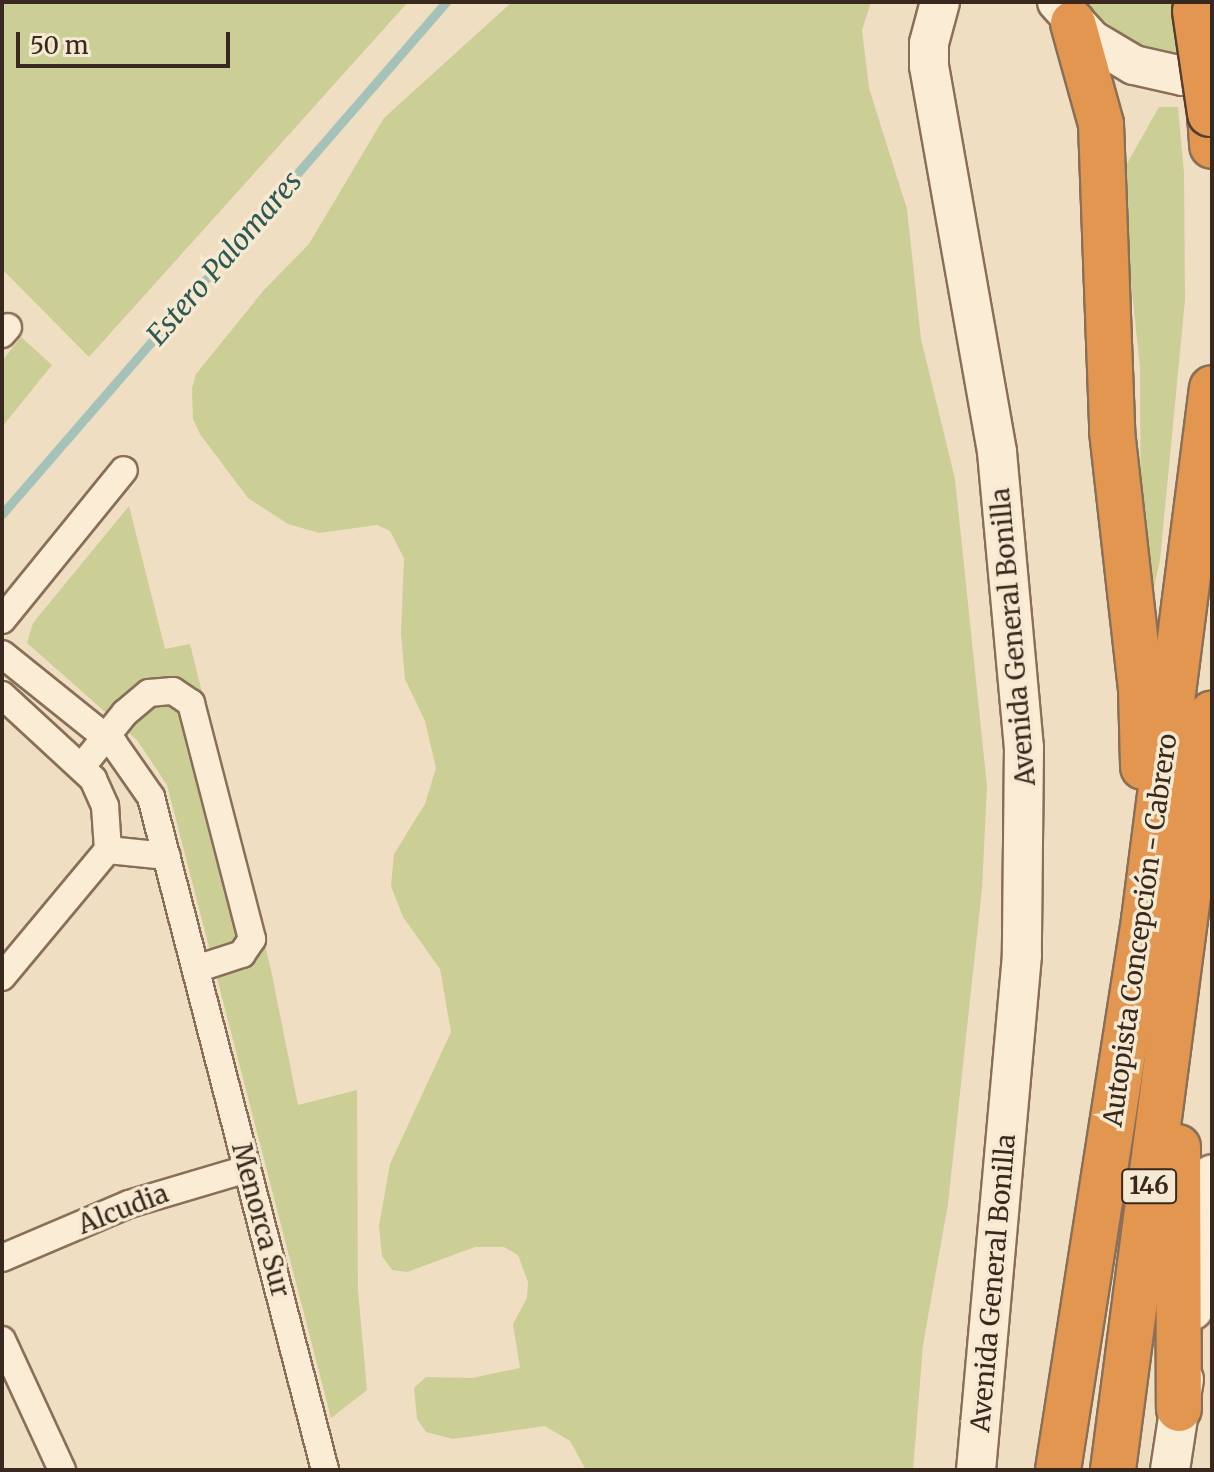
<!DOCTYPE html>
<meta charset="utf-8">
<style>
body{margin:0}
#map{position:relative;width:1214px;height:1472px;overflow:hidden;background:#efdec1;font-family:Merriweather,serif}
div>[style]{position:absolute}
.green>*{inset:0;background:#cbce95}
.stream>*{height:9px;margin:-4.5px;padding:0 4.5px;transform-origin:4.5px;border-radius:4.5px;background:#a4c2b7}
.roads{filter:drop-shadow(2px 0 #896f58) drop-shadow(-2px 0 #896f58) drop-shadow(0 2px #896f58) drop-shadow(0 -2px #896f58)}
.street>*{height:26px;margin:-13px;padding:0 13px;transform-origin:13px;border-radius:13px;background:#faecd5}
.secondary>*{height:38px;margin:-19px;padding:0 19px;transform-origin:19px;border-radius:19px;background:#faecd5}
.highway>*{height:44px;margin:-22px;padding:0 22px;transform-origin:22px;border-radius:22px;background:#e2964f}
.bridges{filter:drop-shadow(2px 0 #573d2d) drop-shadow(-2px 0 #573d2d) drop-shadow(0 2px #573d2d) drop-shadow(0 -2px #573d2d)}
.highway-bridge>*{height:44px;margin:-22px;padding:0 22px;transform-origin:22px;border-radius:22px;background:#e2964f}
span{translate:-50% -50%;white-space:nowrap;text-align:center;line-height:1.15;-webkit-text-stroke:7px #f6e9d1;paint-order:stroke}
.shield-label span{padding:2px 6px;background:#f6e9d1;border:2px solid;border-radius:6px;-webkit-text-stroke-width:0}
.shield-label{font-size:24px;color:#39281d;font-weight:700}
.street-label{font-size:26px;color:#39281d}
.water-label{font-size:28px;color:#2c5953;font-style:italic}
.frame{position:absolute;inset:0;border:4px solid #39281d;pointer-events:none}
.scale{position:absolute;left:16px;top:32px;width:214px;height:36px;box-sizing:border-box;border:4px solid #39281d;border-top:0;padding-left:10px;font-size:24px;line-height:28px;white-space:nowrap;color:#39281d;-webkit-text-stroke:6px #f6e9d1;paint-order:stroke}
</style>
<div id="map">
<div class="green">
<div style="clip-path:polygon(2px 2px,408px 2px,89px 357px,2px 269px)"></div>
<div style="clip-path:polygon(512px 2px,871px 2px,862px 30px,869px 88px,907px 209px,921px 339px,955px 479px,987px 786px,982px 889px,948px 1204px,923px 1345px,913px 1470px,586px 1470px,570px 1441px,545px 1426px,453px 1439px,426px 1432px,417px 1419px,414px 1388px,426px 1377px,472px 1378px,520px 1368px,513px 1324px,527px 1298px,528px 1282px,518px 1255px,504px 1247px,475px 1247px,407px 1272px,392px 1270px,382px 1256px,379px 1226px,390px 1164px,451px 1032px,440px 969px,403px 917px,391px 886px,394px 854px,425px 804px,436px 768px,425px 721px,405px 679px,401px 634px,404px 558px,390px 531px,377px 525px,319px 533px,288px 524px,248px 498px,200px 434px,193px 419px,192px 388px,196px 374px,264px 290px,309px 244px,384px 118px)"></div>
<div style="clip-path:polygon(1082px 2px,1212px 2px,1212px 58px,1159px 55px,1132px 44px)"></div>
<div style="clip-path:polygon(1159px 107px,1178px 107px,1184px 173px,1185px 300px,1160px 560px,1148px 614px,1141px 545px,1140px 368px,1120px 176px)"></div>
<div style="clip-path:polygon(21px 337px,52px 365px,2px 427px,2px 361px)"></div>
<div style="clip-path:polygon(129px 506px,165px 649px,190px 644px,271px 970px,298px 1105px,357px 1090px,358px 1291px,367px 1390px,331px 1418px,167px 785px,137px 740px,27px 643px,33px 623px)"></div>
</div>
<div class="stream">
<div style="left:2px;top:514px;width:678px;rotate:-49.07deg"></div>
</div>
<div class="roads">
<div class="street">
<div style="left:2px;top:334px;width:9px;rotate:-49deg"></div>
<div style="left:2px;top:620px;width:193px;rotate:-50.9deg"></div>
<div style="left:2px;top:654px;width:144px;rotate:38.8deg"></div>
<div style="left:114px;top:744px;width:65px;rotate:55.1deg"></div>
<div style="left:151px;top:797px;width:695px;rotate:75.5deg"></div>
<div style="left:2px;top:695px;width:124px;rotate:42.7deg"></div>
<div style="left:93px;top:779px;width:30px;rotate:66deg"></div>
<div style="left:105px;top:806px;width:44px;rotate:86.1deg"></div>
<div style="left:83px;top:765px;width:67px;rotate:-51.1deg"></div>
<div style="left:125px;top:713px;width:31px;rotate:-40deg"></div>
<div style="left:149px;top:693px;width:24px;rotate:-5deg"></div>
<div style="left:173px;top:691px;width:22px;rotate:34deg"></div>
<div style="left:191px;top:703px;width:244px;rotate:75.5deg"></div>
<div style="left:252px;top:939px;width:18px;rotate:124deg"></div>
<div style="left:242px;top:954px;width:48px;rotate:161.9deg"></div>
<div style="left:108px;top:850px;width:59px;rotate:5.8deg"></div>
<div style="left:2px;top:977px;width:165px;rotate:-50.2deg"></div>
<div style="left:2px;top:1258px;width:138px;rotate:-23deg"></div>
<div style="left:129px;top:1204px;width:123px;rotate:-16.5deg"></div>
<div style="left:2px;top:1340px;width:143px;rotate:65.2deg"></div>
</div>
<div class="secondary">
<div style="left:940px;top:2px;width:42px;rotate:105deg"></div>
<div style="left:929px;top:43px;width:23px;rotate:90deg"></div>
<div style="left:929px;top:66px;width:392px;rotate:80deg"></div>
<div style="left:997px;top:452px;width:296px;rotate:84.8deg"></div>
<div style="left:1024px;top:747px;width:208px;rotate:90.6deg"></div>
<div style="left:1022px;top:955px;width:517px;rotate:95.1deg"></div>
<div style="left:1057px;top:2px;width:52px;rotate:47.4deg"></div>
<div style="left:1092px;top:40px;width:49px;rotate:30.8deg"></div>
<div style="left:1134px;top:65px;width:50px;rotate:12.7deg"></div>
<div style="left:1183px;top:76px;width:29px;rotate:-2deg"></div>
<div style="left:1193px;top:1310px;width:137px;rotate:-82deg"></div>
<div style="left:1170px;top:1470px;width:92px;rotate:-81.3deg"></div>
</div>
<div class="highway">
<div style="left:1073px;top:23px;width:105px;rotate:74.5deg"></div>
<div style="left:1101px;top:124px;width:307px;rotate:87.9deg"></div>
<div style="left:1112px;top:431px;width:259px;rotate:83.6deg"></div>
<div style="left:1141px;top:688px;width:79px;rotate:88.5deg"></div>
<div style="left:1210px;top:114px;width:32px;rotate:86deg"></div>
<div style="left:1178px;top:1147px;width:262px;rotate:89.8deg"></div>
<div style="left:1058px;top:1470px;width:557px;rotate:-81.11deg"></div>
<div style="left:1144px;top:920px;width:536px;rotate:-82.72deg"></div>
<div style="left:1113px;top:1470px;width:763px;rotate:-82.55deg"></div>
</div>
</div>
<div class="bridges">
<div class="highway-bridge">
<div style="left:1195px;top:11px;width:104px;rotate:81.7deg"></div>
</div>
</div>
<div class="shield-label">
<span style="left:1149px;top:1186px">146</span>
</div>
<div class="street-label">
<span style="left:1013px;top:637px;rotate:-95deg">Avenida General Bonilla</span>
<span style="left:1140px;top:930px;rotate:-82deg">Autopista Concepción - Cabrero</span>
<span style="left:123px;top:1209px;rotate:-21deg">Alcudia</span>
<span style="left:261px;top:1220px;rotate:75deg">Menorca Sur</span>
<span style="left:993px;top:1283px;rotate:-85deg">Avenida General Bonilla</span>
</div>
<div class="water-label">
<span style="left:224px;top:258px;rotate:-49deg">Estero Palomares</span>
</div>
<div class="frame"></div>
<div class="scale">50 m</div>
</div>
